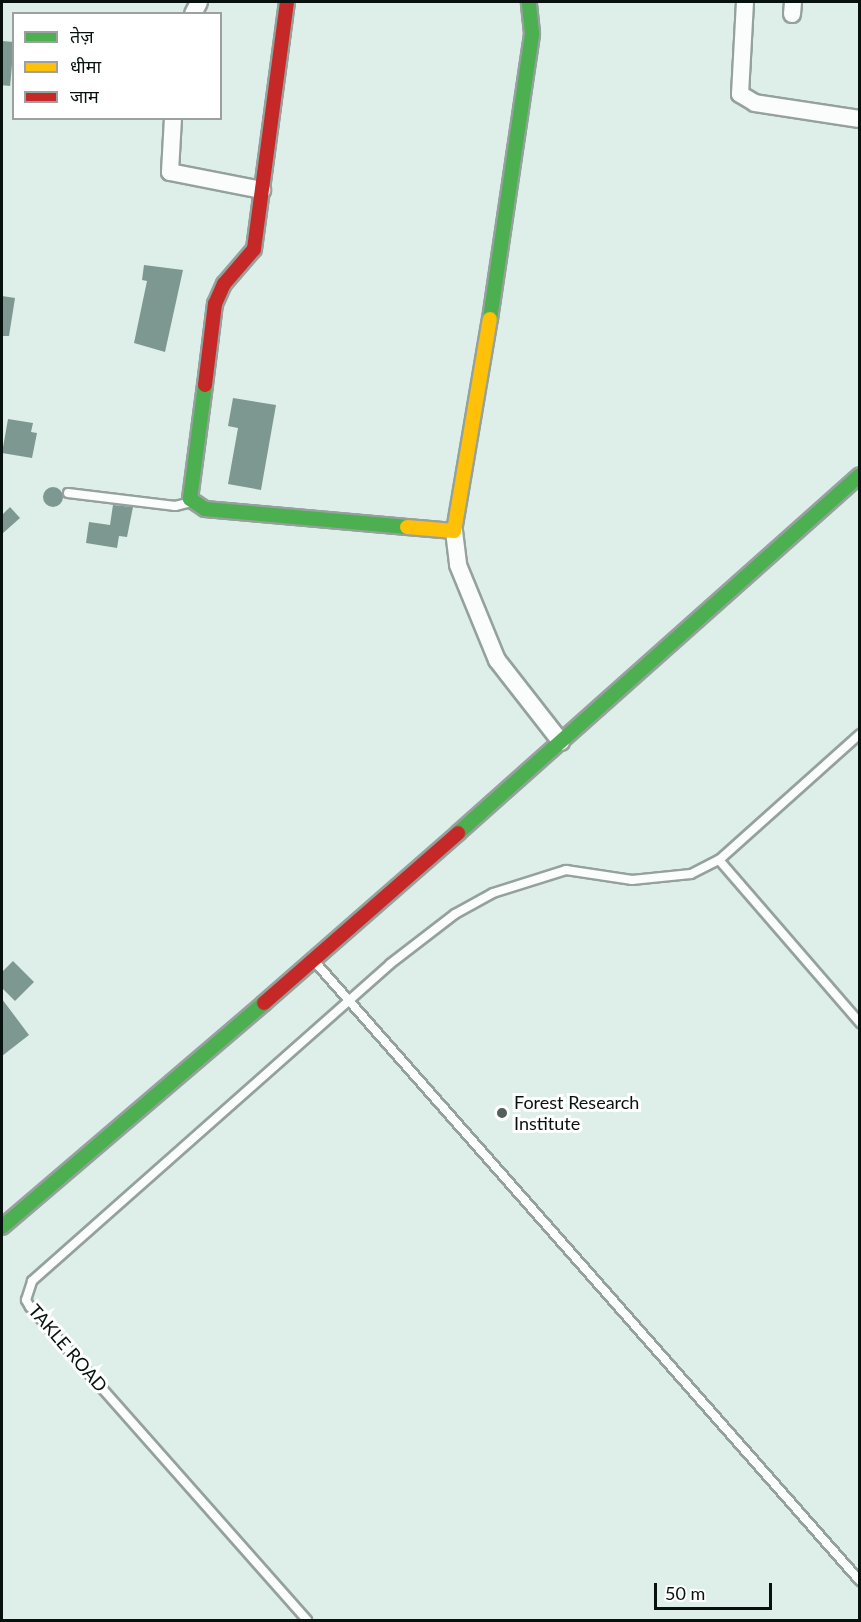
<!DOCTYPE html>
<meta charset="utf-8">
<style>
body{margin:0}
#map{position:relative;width:861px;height:1622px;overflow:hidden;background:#deefe9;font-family:Lato,"Noto Sans Devanagari",sans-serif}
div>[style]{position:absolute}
.building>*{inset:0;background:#7c9891;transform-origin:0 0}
.round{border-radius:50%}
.roads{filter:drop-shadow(2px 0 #95a19d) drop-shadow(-2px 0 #95a19d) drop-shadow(0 2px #95a19d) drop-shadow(0 -2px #95a19d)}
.lane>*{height:8px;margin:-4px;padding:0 4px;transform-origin:4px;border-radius:4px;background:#fafdfc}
.street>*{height:16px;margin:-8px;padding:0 8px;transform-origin:8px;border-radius:8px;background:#fafdfc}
.fast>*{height:14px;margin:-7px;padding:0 7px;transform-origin:7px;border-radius:7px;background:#4caf50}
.slow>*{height:14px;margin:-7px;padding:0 7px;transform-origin:7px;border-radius:7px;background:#ffc107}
.jam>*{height:14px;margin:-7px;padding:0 7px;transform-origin:7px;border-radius:7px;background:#c62828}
.dots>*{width:16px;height:16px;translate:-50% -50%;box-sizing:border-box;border:3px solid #fff;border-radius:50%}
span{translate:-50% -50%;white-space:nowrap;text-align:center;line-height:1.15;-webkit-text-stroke:6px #fff;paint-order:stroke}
.poi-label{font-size:18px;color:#07120e}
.left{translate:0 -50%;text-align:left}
.street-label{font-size:18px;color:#07120e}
.frame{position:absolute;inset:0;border:3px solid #07120e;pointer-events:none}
.legend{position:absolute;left:12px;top:12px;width:210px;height:108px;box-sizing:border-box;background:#fff;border:2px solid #9ca09f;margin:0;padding:8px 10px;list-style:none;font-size:18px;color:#07120e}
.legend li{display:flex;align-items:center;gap:12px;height:30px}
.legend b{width:30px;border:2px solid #9ca09f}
.scale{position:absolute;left:654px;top:1583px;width:118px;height:27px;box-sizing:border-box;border:3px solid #07120e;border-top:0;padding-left:8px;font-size:18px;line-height:21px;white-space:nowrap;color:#07120e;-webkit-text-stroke:4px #fff;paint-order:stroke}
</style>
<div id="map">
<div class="building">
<div style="left:2px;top:41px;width:12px;height:44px;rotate:5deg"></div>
<div style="clip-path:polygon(144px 265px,183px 270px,165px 352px,134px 343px,147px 281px,142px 280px)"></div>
<div style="clip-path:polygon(2px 296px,15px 298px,9px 336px,2px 336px)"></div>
<div style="clip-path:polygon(233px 398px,276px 405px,261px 490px,228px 484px,238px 428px,228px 426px)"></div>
<div style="clip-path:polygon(8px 419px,33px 423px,31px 432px,37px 433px,32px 458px,2px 453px)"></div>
<div class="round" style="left:43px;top:487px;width:20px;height:20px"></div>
<div style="clip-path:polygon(113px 505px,133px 507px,127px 537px,119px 536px,117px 548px,86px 543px,89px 522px,110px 525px)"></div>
<div style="clip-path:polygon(10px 507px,20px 518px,2px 534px,2px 515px)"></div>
<div style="clip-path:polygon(13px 961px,34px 982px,15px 1001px,2px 988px,2px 972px)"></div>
<div style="clip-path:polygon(2px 999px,29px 1035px,2px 1056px)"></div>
</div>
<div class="roads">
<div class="lane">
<div style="left:68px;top:493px;width:108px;rotate:6.9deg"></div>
<div style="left:175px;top:506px;width:17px;rotate:-13deg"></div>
<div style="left:719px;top:860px;width:216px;rotate:49.1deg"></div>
<div style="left:315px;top:962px;width:825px;rotate:48.64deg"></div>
<div style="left:307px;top:1620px;width:418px;rotate:-131.5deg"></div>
<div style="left:30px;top:1307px;width:8px;rotate:-120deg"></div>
<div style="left:26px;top:1300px;width:20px;rotate:-72deg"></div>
<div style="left:32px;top:1281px;width:478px;rotate:-41.5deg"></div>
<div style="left:390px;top:964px;width:82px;rotate:-37.6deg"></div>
<div style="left:455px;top:914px;width:43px;rotate:-28.9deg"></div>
<div style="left:493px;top:893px;width:77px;rotate:-17.5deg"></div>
<div style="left:566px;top:870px;width:67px;rotate:8.6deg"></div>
<div style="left:632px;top:880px;width:59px;rotate:-5.8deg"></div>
<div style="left:691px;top:874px;width:31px;rotate:-27deg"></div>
<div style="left:719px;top:860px;width:189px;rotate:-41.8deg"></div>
</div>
<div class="street">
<div style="left:745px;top:2px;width:92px;rotate:93.1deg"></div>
<div style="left:740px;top:94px;width:17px;rotate:31deg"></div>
<div style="left:755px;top:103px;width:106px;rotate:8.7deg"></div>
<div style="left:193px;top:14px;width:13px;rotate:-63deg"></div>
<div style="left:792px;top:14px;width:12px;rotate:-85deg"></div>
<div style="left:173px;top:118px;width:54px;rotate:93.2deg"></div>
<div style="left:170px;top:172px;width:94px;rotate:11.1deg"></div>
<div style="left:454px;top:531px;width:34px;rotate:83deg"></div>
<div style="left:458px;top:565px;width:103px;rotate:67.7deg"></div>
<div style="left:497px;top:660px;width:104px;rotate:52deg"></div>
</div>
<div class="fast">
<div style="left:490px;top:319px;width:289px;rotate:-81.6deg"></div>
<div style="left:532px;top:33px;width:31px;rotate:-96deg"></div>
<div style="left:205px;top:385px;width:115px;rotate:97.5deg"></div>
<div style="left:190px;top:499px;width:18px;rotate:34deg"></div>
<div style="left:205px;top:509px;width:203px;rotate:5.1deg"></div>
<div style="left:458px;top:833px;width:538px;rotate:-41.69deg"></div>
<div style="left:2px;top:1227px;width:345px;rotate:-40.5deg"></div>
</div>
<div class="slow">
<div style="left:407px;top:527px;width:47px;rotate:4.9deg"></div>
<div style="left:454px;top:531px;width:215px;rotate:-80.4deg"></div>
</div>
<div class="jam">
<div style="left:205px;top:385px;width:82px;rotate:-83deg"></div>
<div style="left:215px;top:304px;width:22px;rotate:-66deg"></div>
<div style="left:224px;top:284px;width:46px;rotate:-49.4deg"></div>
<div style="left:254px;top:249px;width:249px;rotate:-82.4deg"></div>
<div style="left:264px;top:1003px;width:258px;rotate:-41.2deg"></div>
</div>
</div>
<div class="dots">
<div style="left:502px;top:1113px;background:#525f5b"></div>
</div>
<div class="poi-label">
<span class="left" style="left:514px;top:1113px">Forest Research<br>Institute</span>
</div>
<div class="street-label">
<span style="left:68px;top:1348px;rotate:49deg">TAKLE ROAD</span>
</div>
<div class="frame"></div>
<ul class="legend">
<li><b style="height:8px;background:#4caf50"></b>तेज़</li>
<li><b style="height:8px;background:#ffc107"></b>धीमा</li>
<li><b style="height:8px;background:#c62828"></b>जाम</li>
</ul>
<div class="scale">50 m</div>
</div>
